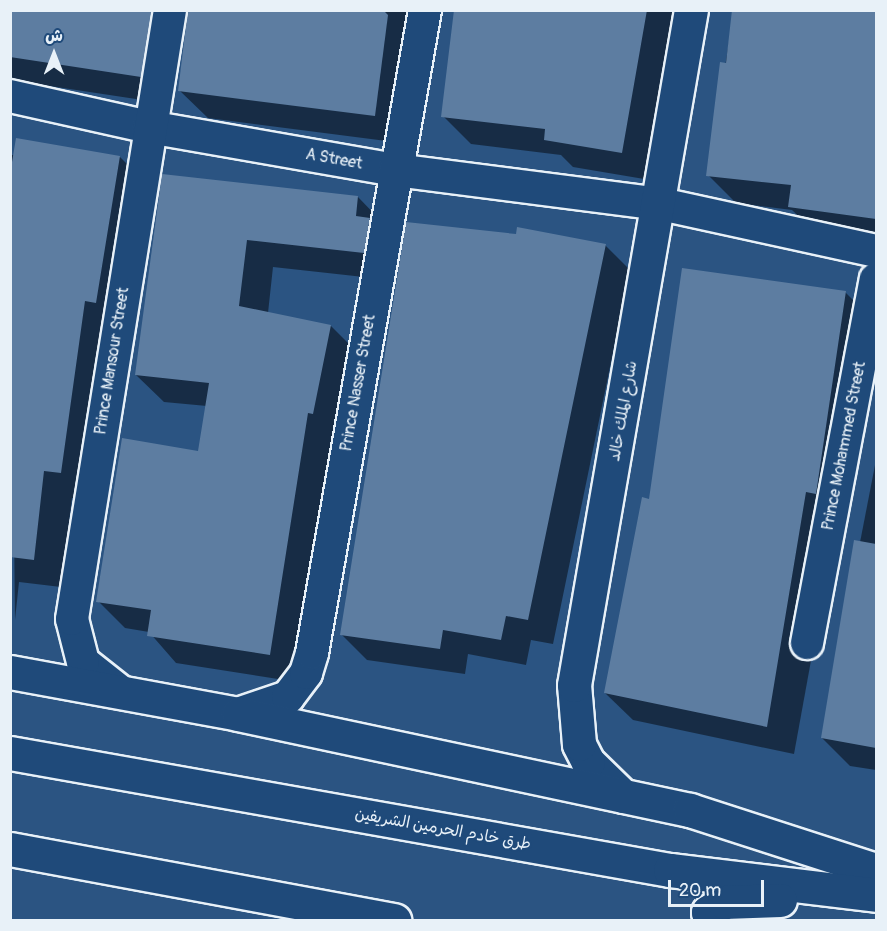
<!DOCTYPE html>
<meta charset="utf-8">
<style>
body{margin:0}
#map{position:relative;width:887px;height:931px;overflow:hidden;background:#2b5482;font-family:Pangolin,"Playpen Sans Arabic",sans-serif}
div>[style]{position:absolute}
.shadow>*{inset:0;background:#0007}
.building>*{inset:0;background:#5d7da1}
.roads{filter:drop-shadow(2px 0 #e8f1f8) drop-shadow(-2px 0 #e8f1f8) drop-shadow(0 2px #e8f1f8) drop-shadow(0 -2px #e8f1f8)}
.street>*{height:32px;margin:-16px;padding:0 16px;transform-origin:16px;border-radius:16px;background:#1f4a7a}
.secondary>*{height:33px;margin:-16.5px;padding:0 16.5px;transform-origin:16.5px;border-radius:16.5px;background:#1f4a7a}
.primary>*{height:33px;margin:-16.5px;padding:0 16.5px;transform-origin:16.5px;border-radius:16.5px;background:#1f4a7a}
.highway>*{height:33px;margin:-16.5px;padding:0 16.5px;transform-origin:16.5px;border-radius:16.5px;background:#1f4a7a}
span{translate:-50% -50%;white-space:nowrap;text-align:center;line-height:1.15;-webkit-text-stroke:4.5px #1f4a7a;paint-order:stroke}
.street-label{font-size:16px;color:#e8f1f8}
.frame{position:absolute;inset:0;border:12px solid #e8f1f8;pointer-events:none}
.north{position:absolute;left:24px;top:24px;width:60px;height:60px;-webkit-text-stroke:4px #1f4a7a;paint-order:stroke;rotate:0deg;font-size:16px;font-weight:700;line-height:24px;text-align:center;color:#e8f1f8}
.north::after{content:'';display:block;margin:auto;width:21px;height:27px;background:#e8f1f8;clip-path:polygon(50% 0,100% 100%,50% 72%,0 100%)}
.scale{position:absolute;left:668px;top:880px;width:96px;height:27px;box-sizing:border-box;border:3px solid #e8f1f8;border-top:0;padding-left:8px;font-size:18px;line-height:21px;white-space:nowrap;color:#e8f1f8;-webkit-text-stroke:4px #1f4a7a;paint-order:stroke}
</style>
<div id="map">
<div class="shadow">
<div style="clip-path:polygon(10px 10px,415px 10px,402px 143px,208px 118px,180px 91px,188px 25px,180px 35px,169px 104px,10px 80px)"></div>
<div style="clip-path:polygon(456px 10px,679px 10px,650px 180px,573px 167px,561px 155px,471px 144px,443px 116px)"></div>
<div style="clip-path:polygon(734px 10px,876px 10px,876px 242px,817px 234px,792px 210px,736px 203px,708px 175px)"></div>
<div style="clip-path:polygon(10px 155px,120px 157px,148px 185px,89px 500px,72px 498px,61px 587px,19px 582px,15px 620px)"></div>
<div style="clip-path:polygon(163px 176px,358px 197px,385px 225px,391px 280px,273px 267px,268px 313px,331px 326px,358px 353px,297px 682px,176px 663px,149px 632px,125px 628px,98px 601px,199px 452px,207px 406px,164px 402px,136px 375px)"></div>
<div style="clip-path:polygon(605px 245px,630px 270px,553px 644px,531px 640px,526px 665px,468px 654px,465px 674px,367px 660px,342px 635px)"></div>
<div style="clip-path:polygon(845px 292px,873px 320px,794px 754px,633px 720px,605px 693px)"></div>
<div style="clip-path:polygon(876px 460px,876px 770px,850px 766px,822px 738px)"></div>
</div>
<div class="building">
<div style="clip-path:polygon(10px 10px,152px 10px,141px 77px,10px 57px)"></div>
<div style="clip-path:polygon(188px 10px,383px 10px,388px 15px,375px 116px,178px 91px)"></div>
<div style="clip-path:polygon(454px 10px,647px 10px,622px 153px,544px 140px,545px 129px,441px 117px)"></div>
<div style="clip-path:polygon(732px 10px,876px 10px,876px 219px,788px 207px,791px 185px,706px 176px,720px 62px,726px 63px)"></div>
<div style="clip-path:polygon(16px 138px,120px 156px,96px 303px,85px 301px,61px 473px,44px 471px,34px 560px,10px 557px,10px 174px)"></div>
<div style="clip-path:polygon(162px 174px,358px 196px,356px 216px,370px 218px,364px 253px,247px 240px,239px 306px,331px 325px,313px 414px,308px 413px,270px 655px,147px 636px,151px 610px,96px 602px,122px 438px,198px 451px,209px 383px,135px 375px)"></div>
<div style="clip-path:polygon(406px 222px,516px 234px,517px 227px,606px 244px,528px 620px,506px 616px,501px 640px,443px 630px,440px 649px,340px 635px)"></div>
<div style="clip-path:polygon(682px 268px,846px 291px,816px 494px,806px 492px,767px 727px,604px 693px,642px 497px,649px 499px)"></div>
<div style="clip-path:polygon(854px 540px,876px 544px,876px 748px,821px 738px)"></div>
</div>
<div class="roads">
<div class="street">
<div style="left:10px;top:96px;width:142px;rotate:12.6deg"></div>
<div style="left:149px;top:127px;width:250px;rotate:9.9deg"></div>
<div style="left:395px;top:170px;width:268px;rotate:7.3deg"></div>
<div style="left:661px;top:204px;width:220px;rotate:12.3deg"></div>
<div style="left:807px;top:643px;width:370px;rotate:-79.3deg"></div>
<div style="left:121px;top:692px;width:48px;rotate:-141.7deg"></div>
<div style="left:83px;top:662px;width:44px;rotate:-104.3deg"></div>
<div style="left:72px;top:619px;width:617px;rotate:-80.86deg"></div>
<div style="left:238px;top:714px;width:53px;rotate:-18.8deg"></div>
<div style="left:288px;top:697px;width:30px;rotate:-53deg"></div>
<div style="left:306px;top:673px;width:21px;rotate:-73deg"></div>
<div style="left:312px;top:653px;width:653px;rotate:-80.03deg"></div>
</div>
<div class="secondary">
<div style="left:623px;top:796px;width:49px;rotate:-135.8deg"></div>
<div style="left:588px;top:762px;width:20px;rotate:-117deg"></div>
<div style="left:579px;top:744px;width:59px;rotate:-94.8deg"></div>
<div style="left:574px;top:685px;width:685px;rotate:-80.17deg"></div>
</div>
<div class="primary">
<div style="left:10px;top:672px;width:232px;rotate:10.4deg"></div>
<div style="left:238px;top:714px;width:462px;rotate:12deg"></div>
<div style="left:690px;top:810px;width:195px;rotate:17.9deg"></div>
</div>
<div class="highway">
<div style="left:10px;top:753px;width:670px;rotate:10.05deg"></div>
<div style="left:670px;top:870px;width:208px;rotate:6.9deg"></div>
<div style="left:10px;top:849px;width:391px;rotate:10.5deg"></div>
<div style="left:710px;top:920px;width:8px;rotate:-104deg"></div>
<div style="left:708px;top:912px;width:19px;rotate:-32deg"></div>
<div style="left:724px;top:902px;width:56px;rotate:-2deg"></div>
</div>
</div>
<div class="street-label">
<span style="left:334px;top:159px;rotate:10deg">A Street</span>
<span style="left:112px;top:361px;rotate:-81deg">Prince Mansour Street</span>
<span style="left:358px;top:383px;rotate:-80deg">Prince Nasser Street</span>
<span style="left:623px;top:411px;rotate:-80deg">شارع الملك خالد</span>
<span style="left:844px;top:446px;rotate:-79deg">Prince Mohammed Street</span>
<span style="left:443px;top:829px;rotate:10deg">طرق خادم الحرمين الشريفين</span>
</div>
<div class="frame"></div>
<div class="north">ش</div>
<div class="scale">20 m</div>
</div>
